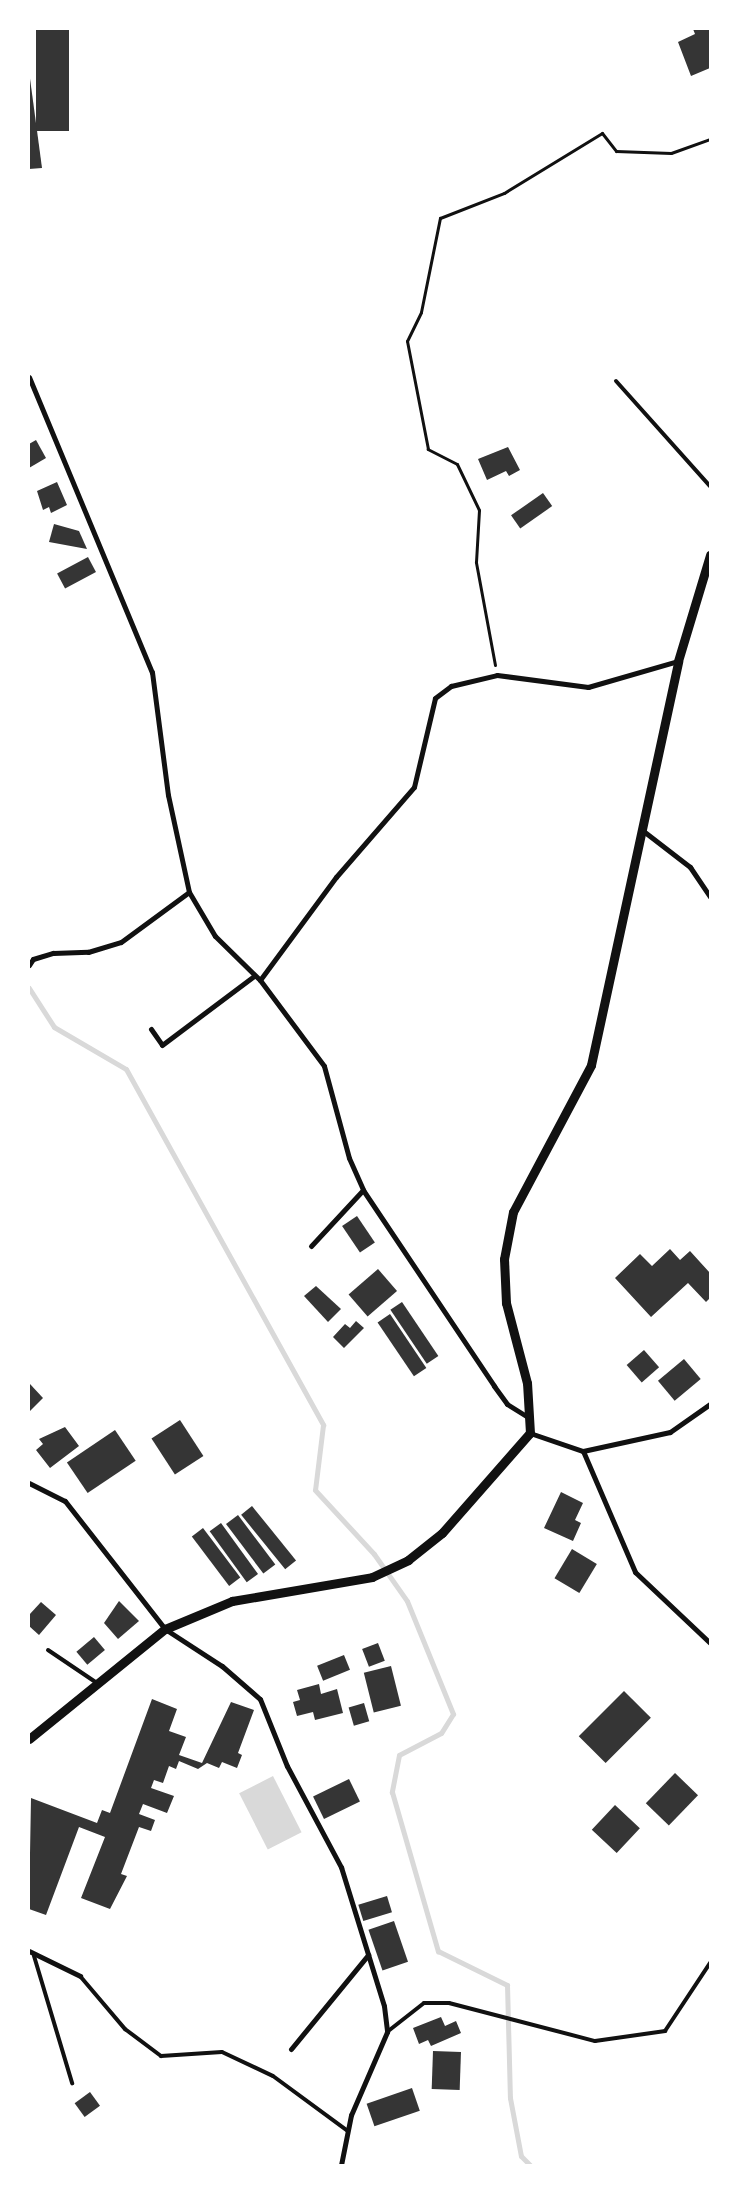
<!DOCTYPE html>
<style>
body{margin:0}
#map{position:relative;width:739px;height:2194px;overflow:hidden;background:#fff;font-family:Barlow,sans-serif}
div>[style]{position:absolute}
.water>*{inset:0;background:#d9d9d9;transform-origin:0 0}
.stream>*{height:5px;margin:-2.5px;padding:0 2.5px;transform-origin:2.5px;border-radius:2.5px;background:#d9d9d9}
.building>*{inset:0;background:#353535;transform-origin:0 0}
.path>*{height:3px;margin:-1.5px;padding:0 1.5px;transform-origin:1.5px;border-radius:1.5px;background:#111}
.service>*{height:4px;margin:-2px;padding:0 2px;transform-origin:2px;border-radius:2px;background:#111}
.minor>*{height:5px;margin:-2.5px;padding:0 2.5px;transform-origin:2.5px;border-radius:2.5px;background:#111}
.tertiary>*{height:9px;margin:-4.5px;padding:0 4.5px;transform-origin:4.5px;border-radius:4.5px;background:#111}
span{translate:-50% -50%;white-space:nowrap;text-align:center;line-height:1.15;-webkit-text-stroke:4px #fff;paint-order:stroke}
.frame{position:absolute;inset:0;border:30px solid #fff;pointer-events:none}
</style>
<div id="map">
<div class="water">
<div style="left:273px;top:1776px;width:63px;height:38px;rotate:63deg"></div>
</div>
<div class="stream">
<div style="left:29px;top:988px;width:46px;rotate:57.3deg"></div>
<div style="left:54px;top:1027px;width:83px;rotate:30.3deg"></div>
<div style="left:126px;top:1069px;width:407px;rotate:61deg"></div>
<div style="left:323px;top:1425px;width:65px;rotate:97deg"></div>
<div style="left:315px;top:1490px;width:87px;rotate:47.3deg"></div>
<div style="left:374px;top:1554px;width:57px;rotate:54.9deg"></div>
<div style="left:407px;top:1601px;width:122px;rotate:67.8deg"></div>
<div style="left:453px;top:1714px;width:22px;rotate:122deg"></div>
<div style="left:441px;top:1733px;width:47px;rotate:152.4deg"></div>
<div style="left:399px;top:1755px;width:38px;rotate:101deg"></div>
<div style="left:392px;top:1792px;width:166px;rotate:73.9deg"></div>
<div style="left:438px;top:1951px;width:77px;rotate:26.2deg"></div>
<div style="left:507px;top:1985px;width:113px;rotate:88.5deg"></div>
<div style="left:510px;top:2098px;width:59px;rotate:79.3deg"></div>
<div style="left:521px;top:2156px;width:13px;rotate:45deg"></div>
</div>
<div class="building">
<div style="left:36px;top:29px;width:33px;height:102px"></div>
<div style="clip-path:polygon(693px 29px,710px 29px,710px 68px,691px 76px,678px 42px,695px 34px)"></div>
<div style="clip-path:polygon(29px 71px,42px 168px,29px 169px)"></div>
<div style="clip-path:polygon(36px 440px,46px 458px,29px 468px,29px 444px)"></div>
<div style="clip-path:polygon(508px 447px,520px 470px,509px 476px,506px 471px,487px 480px,478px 459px)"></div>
<div style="clip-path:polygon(57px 482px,67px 505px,51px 513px,49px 507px,43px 510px,37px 491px)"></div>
<div style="left:543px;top:493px;width:16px;height:39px;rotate:55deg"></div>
<div style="clip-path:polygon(54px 524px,79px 531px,87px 549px,49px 542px)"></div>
<div style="left:88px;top:557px;width:17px;height:35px;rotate:62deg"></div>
<div style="left:357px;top:1216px;width:32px;height:18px;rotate:56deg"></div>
<div style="clip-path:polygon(670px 1249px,680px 1260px,690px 1251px,710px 1273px,710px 1298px,706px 1302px,688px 1283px,651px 1317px,615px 1278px,640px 1254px,652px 1266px)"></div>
<div style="left:378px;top:1269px;width:29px;height:39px;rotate:49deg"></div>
<div style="clip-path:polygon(316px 1286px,341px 1309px,328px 1322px,304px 1296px)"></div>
<div style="left:402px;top:1302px;width:65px;height:14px;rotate:56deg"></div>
<div style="left:390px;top:1314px;width:65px;height:15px;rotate:56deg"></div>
<div style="clip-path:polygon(356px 1321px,364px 1328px,344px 1348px,333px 1337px,345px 1324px,350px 1328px)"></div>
<div style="left:644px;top:1350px;width:23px;height:23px;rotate:49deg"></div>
<div style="left:684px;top:1359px;width:26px;height:34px;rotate:50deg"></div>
<div style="clip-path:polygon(30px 1384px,43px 1398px,29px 1412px,29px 1385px)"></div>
<div style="left:180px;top:1420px;width:43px;height:34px;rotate:57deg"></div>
<div style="clip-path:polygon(65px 1427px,79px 1446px,50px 1468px,36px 1450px,43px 1444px,39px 1439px)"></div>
<div style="left:115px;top:1430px;width:37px;height:58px;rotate:56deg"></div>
<div style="clip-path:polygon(561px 1492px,583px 1503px,575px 1520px,581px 1523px,573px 1541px,544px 1528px)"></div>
<div style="left:252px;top:1506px;width:70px;height:14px;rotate:51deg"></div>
<div style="left:238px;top:1515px;width:62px;height:15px;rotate:53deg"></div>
<div style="left:221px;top:1523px;width:63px;height:14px;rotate:54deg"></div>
<div style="left:203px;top:1528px;width:62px;height:14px;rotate:53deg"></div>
<div style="left:572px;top:1549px;width:29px;height:34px;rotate:31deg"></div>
<div style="clip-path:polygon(119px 1601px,139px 1621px,118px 1639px,104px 1623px)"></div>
<div style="clip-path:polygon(41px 1602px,56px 1615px,39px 1635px,29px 1626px,29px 1615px)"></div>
<div style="left:94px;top:1637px;width:17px;height:23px;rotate:50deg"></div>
<div style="left:378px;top:1643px;width:19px;height:17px;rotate:69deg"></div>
<div style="left:344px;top:1655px;width:16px;height:29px;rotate:68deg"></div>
<div style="left:391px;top:1666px;width:41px;height:28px;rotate:76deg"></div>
<div style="clip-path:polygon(319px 1684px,321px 1694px,337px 1689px,343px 1713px,315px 1720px,313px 1712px,297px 1716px,293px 1702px,300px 1700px,297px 1690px)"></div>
<div style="left:624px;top:1691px;width:38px;height:64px;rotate:45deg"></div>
<div style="clip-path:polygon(152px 1699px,177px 1709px,169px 1731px,186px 1737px,179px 1755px,202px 1763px,231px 1702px,254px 1710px,238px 1753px,242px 1755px,237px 1768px,222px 1762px,219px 1768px,207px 1763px,198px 1769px,179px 1761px,176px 1769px,169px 1766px,163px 1783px,154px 1780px,151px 1788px,174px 1796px,167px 1813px,143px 1804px,139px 1814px,155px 1820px,151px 1831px,139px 1827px,121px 1874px,127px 1876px,110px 1909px,81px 1898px,105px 1837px,79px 1827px,46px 1915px,29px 1909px,31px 1798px,97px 1823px,102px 1810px,110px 1813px)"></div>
<div style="left:364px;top:1703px;width:19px;height:16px;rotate:74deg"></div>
<div style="left:675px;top:1773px;width:32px;height:42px;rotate:44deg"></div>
<div style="left:349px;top:1779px;width:25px;height:40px;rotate:64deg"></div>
<div style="left:615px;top:1805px;width:34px;height:34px;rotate:43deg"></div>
<div style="left:387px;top:1896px;width:17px;height:30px;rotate:73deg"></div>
<div style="left:394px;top:1921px;width:43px;height:27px;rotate:71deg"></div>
<div style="clip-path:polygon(441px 2017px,445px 2026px,456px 2021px,461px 2033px,431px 2046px,428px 2040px,419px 2044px,413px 2028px)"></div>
<div style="left:433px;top:2051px;width:28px;height:38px;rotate:2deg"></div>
<div style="left:412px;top:2088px;width:24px;height:48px;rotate:71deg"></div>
<div style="left:90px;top:2092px;width:17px;height:19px;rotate:54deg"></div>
</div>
<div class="path">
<div style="left:495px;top:665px;width:105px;rotate:-100.5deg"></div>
<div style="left:476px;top:562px;width:52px;rotate:-86.7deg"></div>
<div style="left:479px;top:510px;width:51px;rotate:-115.6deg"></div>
<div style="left:457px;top:464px;width:33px;rotate:-153deg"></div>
<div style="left:428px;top:449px;width:110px;rotate:-101deg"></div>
<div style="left:407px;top:341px;width:32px;rotate:-64deg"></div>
<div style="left:421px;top:312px;width:96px;rotate:-78.6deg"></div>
<div style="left:440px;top:218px;width:69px;rotate:-21.3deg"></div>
<div style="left:504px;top:193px;width:115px;rotate:-31.5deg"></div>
<div style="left:602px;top:133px;width:23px;rotate:52deg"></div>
<div style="left:616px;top:151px;width:55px;rotate:2.1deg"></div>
<div style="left:671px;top:153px;width:41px;rotate:-19.7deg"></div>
</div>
<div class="service">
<div style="left:616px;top:381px;width:141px;rotate:48.2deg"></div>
<div style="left:48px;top:1650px;width:59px;rotate:34deg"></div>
<div style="left:34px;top:1956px;width:133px;rotate:73.3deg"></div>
<div style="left:80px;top:1976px;width:70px;rotate:49.7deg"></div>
<div style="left:125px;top:2029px;width:45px;rotate:36.9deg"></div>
<div style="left:161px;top:2056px;width:61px;rotate:-3.8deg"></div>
<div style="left:222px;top:2052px;width:56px;rotate:25.2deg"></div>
<div style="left:273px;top:2076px;width:93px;rotate:36.3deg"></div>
<div style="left:387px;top:2032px;width:47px;rotate:-38.1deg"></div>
<div style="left:424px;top:2003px;width:25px"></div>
<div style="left:449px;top:2003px;width:151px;rotate:14.6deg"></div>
<div style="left:595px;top:2041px;width:71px;rotate:-8.1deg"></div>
<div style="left:665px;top:2031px;width:82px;rotate:-56.5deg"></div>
</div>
<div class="minor">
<div style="left:29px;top:377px;width:320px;rotate:67.4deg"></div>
<div style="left:152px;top:672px;width:124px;rotate:82.6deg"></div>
<div style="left:168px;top:795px;width:99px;rotate:77.8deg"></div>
<div style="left:189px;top:892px;width:51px;rotate:59.4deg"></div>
<div style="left:215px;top:936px;width:63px;rotate:44.4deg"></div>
<div style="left:260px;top:980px;width:107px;rotate:53.3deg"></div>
<div style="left:324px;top:1066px;width:95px;rotate:74.8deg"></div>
<div style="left:349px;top:1158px;width:35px;rotate:66deg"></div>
<div style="left:363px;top:1190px;width:236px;rotate:56.2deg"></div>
<div style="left:494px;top:1386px;width:22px;rotate:54deg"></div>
<div style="left:507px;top:1404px;width:25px;rotate:32deg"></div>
<div style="left:642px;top:830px;width:61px;rotate:37.6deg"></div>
<div style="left:690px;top:867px;width:36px;rotate:56deg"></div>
<div style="left:29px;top:965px;width:7px;rotate:-56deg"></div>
<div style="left:33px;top:959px;width:21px;rotate:-17deg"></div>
<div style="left:53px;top:953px;width:35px;rotate:-2deg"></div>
<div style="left:88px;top:952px;width:34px;rotate:-17deg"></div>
<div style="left:121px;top:942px;width:84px;rotate:-36.3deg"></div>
<div style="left:260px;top:980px;width:128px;rotate:-53.6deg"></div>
<div style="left:336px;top:877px;width:119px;rotate:-49.1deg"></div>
<div style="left:414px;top:787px;width:91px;rotate:-76.7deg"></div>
<div style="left:435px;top:698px;width:20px;rotate:-37deg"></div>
<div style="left:451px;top:686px;width:47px;rotate:-13.4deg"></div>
<div style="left:497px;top:675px;width:92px;rotate:7.5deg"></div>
<div style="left:588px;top:687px;width:94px;rotate:-16.1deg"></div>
<div style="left:151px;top:1029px;width:19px;rotate:55deg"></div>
<div style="left:162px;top:1045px;width:115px;rotate:-36.9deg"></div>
<div style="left:311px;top:1246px;width:76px;rotate:-47.1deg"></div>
<div style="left:530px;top:1433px;width:56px;rotate:18.8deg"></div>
<div style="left:583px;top:1451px;width:89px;rotate:-12.3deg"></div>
<div style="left:670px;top:1432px;width:49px;rotate:-35deg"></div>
<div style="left:583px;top:1451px;width:132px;rotate:66.7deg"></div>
<div style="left:635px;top:1572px;width:103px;rotate:43.4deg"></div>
<div style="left:29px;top:1483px;width:40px;rotate:26.6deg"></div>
<div style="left:65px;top:1501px;width:162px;rotate:52deg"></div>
<div style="left:165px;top:1629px;width:68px;rotate:33deg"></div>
<div style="left:222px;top:1666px;width:50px;rotate:41deg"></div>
<div style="left:260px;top:1699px;width:72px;rotate:68.1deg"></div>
<div style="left:287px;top:1766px;width:115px;rotate:61.9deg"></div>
<div style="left:341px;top:1867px;width:145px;rotate:72.8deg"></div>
<div style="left:384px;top:2006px;width:26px;rotate:83deg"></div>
<div style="left:387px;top:2032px;width:90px;rotate:113.4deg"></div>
<div style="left:351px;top:2115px;width:51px;rotate:101.3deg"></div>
<div style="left:29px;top:1951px;width:57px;rotate:26.1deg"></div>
<div style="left:291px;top:2049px;width:122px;rotate:-50.7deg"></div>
</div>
<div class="tertiary">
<div style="left:29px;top:1739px;width:175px;rotate:-39deg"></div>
<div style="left:165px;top:1629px;width:73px;rotate:-22.7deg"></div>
<div style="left:232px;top:1601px;width:142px;rotate:-9.7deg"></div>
<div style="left:372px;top:1577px;width:40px;rotate:-25deg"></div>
<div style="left:408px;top:1560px;width:43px;rotate:-38.5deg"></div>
<div style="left:442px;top:1533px;width:133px;rotate:-48.7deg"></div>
<div style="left:530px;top:1433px;width:50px;rotate:-93.4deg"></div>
<div style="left:527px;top:1383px;width:83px;rotate:-104.7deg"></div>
<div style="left:506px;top:1303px;width:44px;rotate:-92.6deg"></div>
<div style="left:504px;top:1259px;width:48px;rotate:-79.2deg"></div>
<div style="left:513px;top:1212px;width:166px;rotate:-62deg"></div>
<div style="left:591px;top:1065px;width:413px;rotate:-77.8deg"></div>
<div style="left:678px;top:661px;width:111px;rotate:-73.2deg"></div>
</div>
<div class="frame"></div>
</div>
